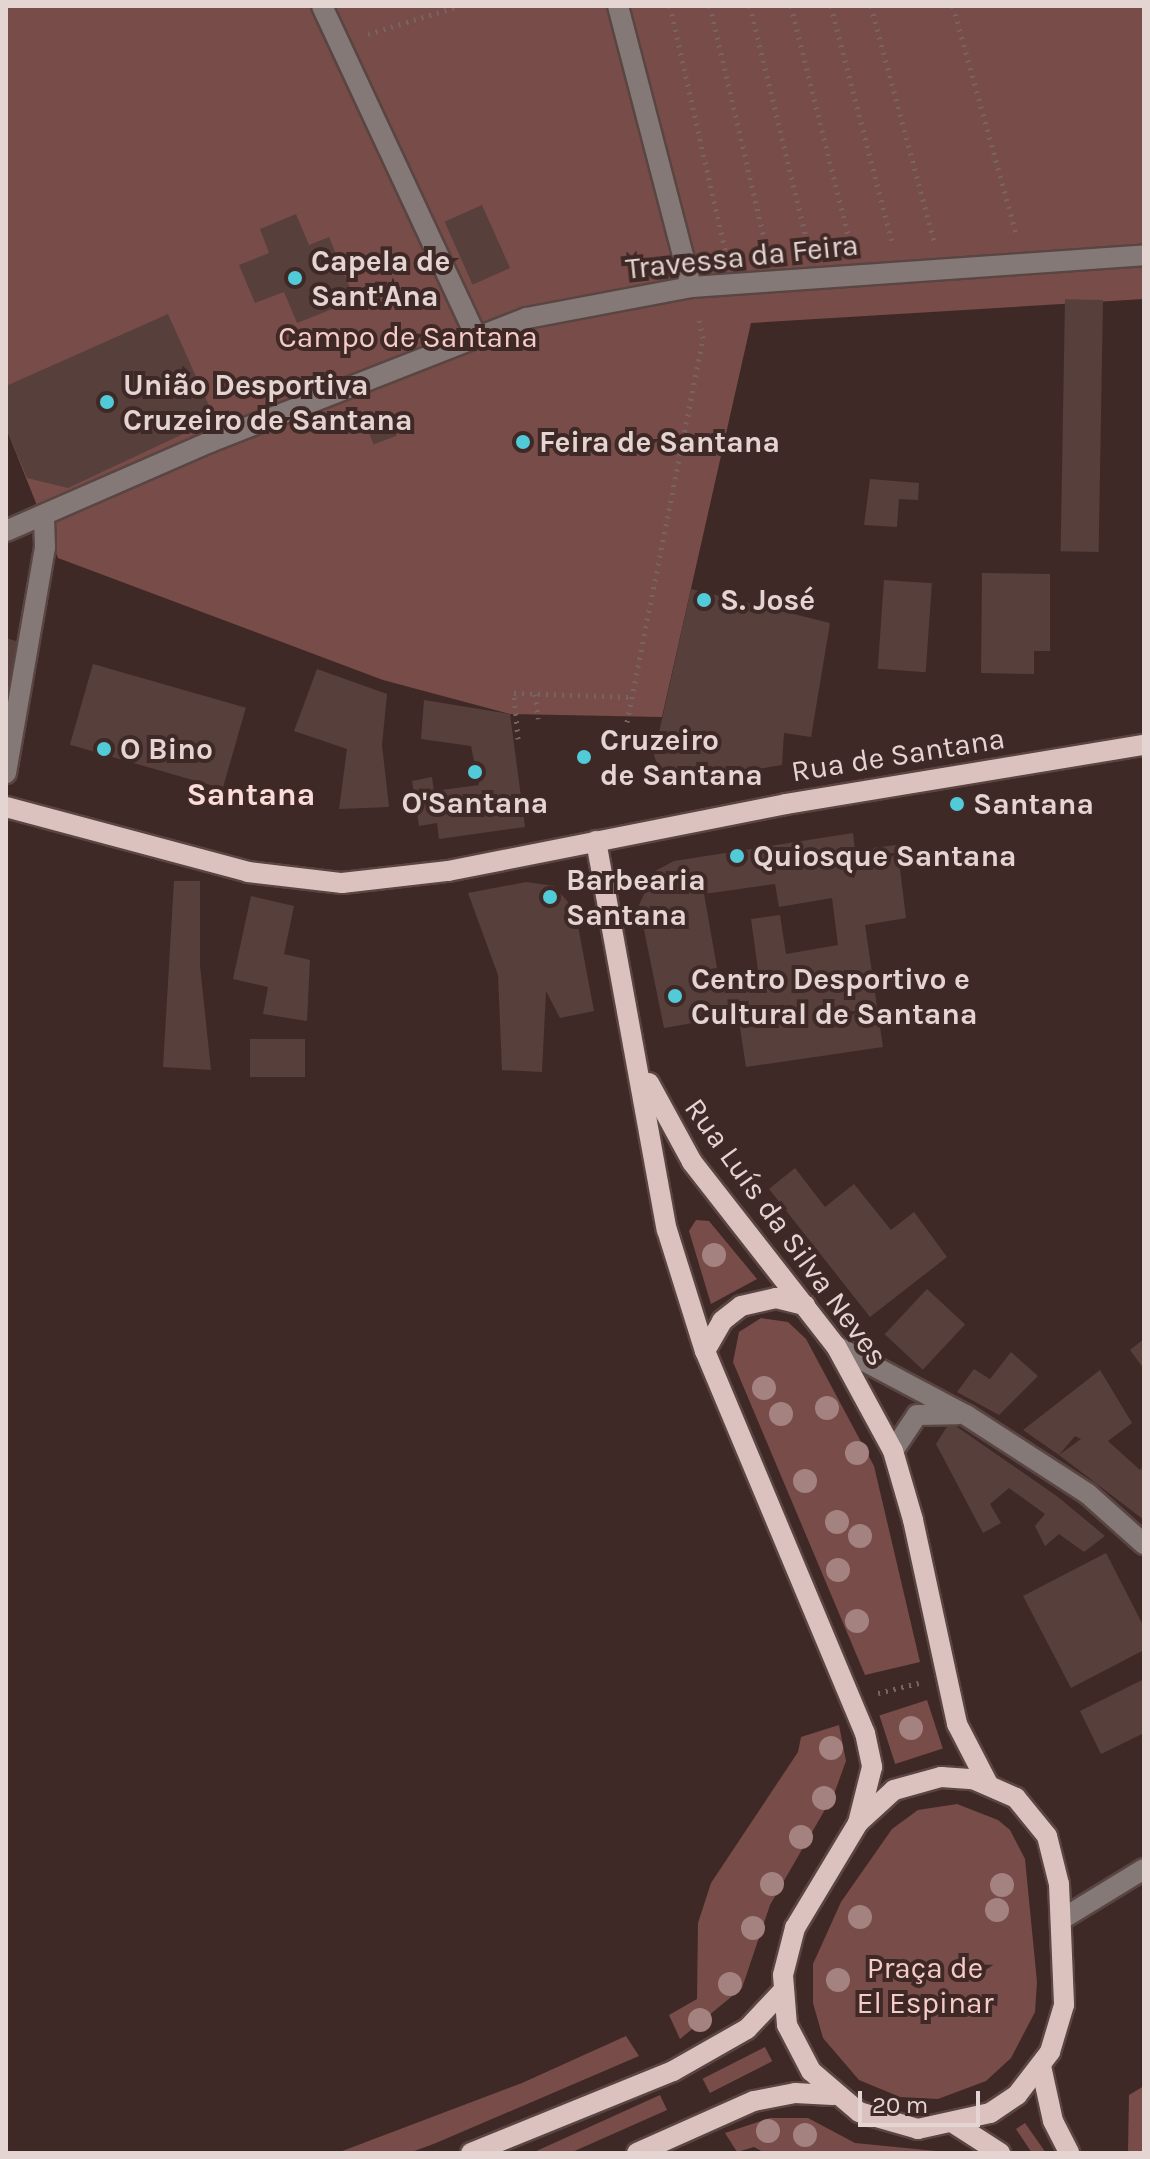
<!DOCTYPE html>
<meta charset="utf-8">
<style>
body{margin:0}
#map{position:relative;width:1150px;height:2159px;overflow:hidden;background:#3f2926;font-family:Karla,sans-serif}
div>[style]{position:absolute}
.green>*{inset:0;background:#784c48;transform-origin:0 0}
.building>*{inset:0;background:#573f3c;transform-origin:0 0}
.path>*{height:5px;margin-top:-2.5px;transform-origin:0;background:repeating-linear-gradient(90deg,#776360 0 2px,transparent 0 8px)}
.roads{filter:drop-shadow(2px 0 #594542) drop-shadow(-2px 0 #594542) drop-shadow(0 2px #594542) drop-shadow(0 -2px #594542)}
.minor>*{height:20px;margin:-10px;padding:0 10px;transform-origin:10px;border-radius:10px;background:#857977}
.major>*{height:20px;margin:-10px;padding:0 10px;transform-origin:10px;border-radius:10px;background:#dcc2bf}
.trees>*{width:24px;height:24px;margin:-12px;border-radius:50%;background:#a4827f}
.dots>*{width:22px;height:22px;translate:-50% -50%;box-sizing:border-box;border:4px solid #3f2926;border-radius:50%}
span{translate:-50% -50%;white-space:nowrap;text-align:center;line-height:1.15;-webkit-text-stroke:8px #3f2926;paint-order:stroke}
.street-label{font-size:30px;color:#e4d5d3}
.poi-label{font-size:30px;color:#e4d5d3;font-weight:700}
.left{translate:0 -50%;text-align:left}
.park-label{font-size:30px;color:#f7cbc7}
.neighbourhood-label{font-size:32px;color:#fbdcd9;font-weight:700}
.frame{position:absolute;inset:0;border:8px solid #e4d5d3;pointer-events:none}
.scale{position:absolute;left:858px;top:2091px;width:122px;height:36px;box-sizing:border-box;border:4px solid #e4d5d3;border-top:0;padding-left:10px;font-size:24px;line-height:28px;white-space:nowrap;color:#e4d5d3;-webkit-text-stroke:6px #3f2926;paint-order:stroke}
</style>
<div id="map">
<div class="green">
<div style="clip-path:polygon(6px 6px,1144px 6px,1144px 299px,751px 323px,662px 717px,510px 714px,383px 680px,58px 558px,6px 428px)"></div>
<div style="clip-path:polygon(696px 1220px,709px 1221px,757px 1279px,711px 1304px,689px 1231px)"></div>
<div style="clip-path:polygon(761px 1318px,788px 1322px,806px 1339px,874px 1466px,920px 1662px,865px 1675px,733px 1362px,739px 1332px)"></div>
<div style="left:927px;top:1700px;width:51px;height:50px;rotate:72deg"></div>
<div style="clip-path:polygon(839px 1725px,846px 1761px,834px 1794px,770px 1905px,742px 1988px,680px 2039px,669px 2015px,697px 1999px,698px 1923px,711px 1883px,798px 1752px,801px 1737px)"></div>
<div style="clip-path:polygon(957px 1804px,998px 1820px,1010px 1830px,1025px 1859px,1037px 1982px,1035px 2012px,1011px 2058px,986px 2081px,938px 2099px,900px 2097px,859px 2080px,823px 2038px,813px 2003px,813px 1964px,841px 1902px,892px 1829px,918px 1810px)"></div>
<div style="clip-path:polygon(626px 2036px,639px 2056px,436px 2143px,409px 2153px,337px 2153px,522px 2083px)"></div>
<div style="left:765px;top:2047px;width:16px;height:70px;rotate:63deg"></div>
<div style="clip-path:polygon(1144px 2086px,1144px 2153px,1128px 2153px,1129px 2095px)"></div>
<div style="clip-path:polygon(660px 2095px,667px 2110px,570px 2153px,532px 2153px)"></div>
<div style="clip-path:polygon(770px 2118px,808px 2118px,855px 2143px,956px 2153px,765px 2153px,754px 2147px,737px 2152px,725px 2133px)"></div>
<div style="clip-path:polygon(1025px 2123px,1046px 2153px,1032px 2153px,1016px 2129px)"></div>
</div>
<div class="building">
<div style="left:482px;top:205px;width:69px;height:41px;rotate:66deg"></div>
<div style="clip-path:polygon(296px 214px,309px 245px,329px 237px,355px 300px,297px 323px,284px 292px,255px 303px,239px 265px,269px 253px,260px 229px)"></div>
<div style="left:1103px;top:300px;width:252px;height:38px;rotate:91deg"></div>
<div style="clip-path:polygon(168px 314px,215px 419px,68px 488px,27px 478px,6px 428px,6px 386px)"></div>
<div style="left:389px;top:415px;width:22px;height:25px;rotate:69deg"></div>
<div style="clip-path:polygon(870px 479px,919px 483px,918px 500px,899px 499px,897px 527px,864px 525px)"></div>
<div style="clip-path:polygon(982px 573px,1050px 574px,1050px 651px,1034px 651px,1034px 674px,981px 673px)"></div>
<div style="left:884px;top:580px;width:48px;height:89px;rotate:4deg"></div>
<div style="clip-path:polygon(691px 589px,830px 623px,811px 737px,784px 733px,782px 765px,681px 782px,659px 770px,654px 755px)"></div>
<div style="clip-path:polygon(6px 638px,19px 642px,7px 701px,6px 700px)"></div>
<div style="left:93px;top:664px;width:159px;height:84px;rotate:16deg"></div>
<div style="clip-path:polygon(317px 669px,387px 694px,382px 745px,389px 807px,339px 809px,347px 749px,294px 731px)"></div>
<div style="clip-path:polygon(424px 700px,510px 714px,525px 827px,439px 839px,437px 823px,419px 826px,412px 781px,432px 777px,434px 791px,479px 785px,471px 746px,421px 739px)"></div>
<div style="clip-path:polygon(evenodd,853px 833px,855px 850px,897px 845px,906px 918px,865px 925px,883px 1047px,746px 1067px,738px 1015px,664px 1028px,639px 905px,655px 871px,674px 861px,853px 833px,775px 884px,779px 907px,832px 898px,838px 945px,786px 954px,780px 915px,751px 919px,759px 977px,698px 985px,696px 971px,717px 968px,704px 894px,775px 884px)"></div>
<div style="clip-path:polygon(174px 881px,200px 881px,200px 966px,211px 1070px,163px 1067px)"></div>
<div style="clip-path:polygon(526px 882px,554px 886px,575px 910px,594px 1011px,560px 1018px,546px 991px,542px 1072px,502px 1070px,498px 975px,468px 893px)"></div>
<div style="clip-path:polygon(251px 896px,294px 906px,284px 954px,310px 960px,307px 1021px,263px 1014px,268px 987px,233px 979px)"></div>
<div style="left:250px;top:1039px;width:55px;height:38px"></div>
<div style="clip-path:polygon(795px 1168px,825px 1207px,854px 1184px,891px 1230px,914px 1212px,947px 1257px,870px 1317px,769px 1189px)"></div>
<div style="left:927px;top:1289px;width:52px;height:62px;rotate:43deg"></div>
<div style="clip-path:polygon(1144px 1339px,1144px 1369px,1130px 1350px)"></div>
<div style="clip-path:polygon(1011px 1352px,1038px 1376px,999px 1415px,957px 1392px,974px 1369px,990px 1379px)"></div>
<div style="clip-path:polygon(1100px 1370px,1132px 1423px,1108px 1441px,1140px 1470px,1144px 1466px,1144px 1520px,1059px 1455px,1081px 1439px,1075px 1436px,1059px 1455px,1023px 1430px)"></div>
<div style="clip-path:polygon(950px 1422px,1058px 1497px,1105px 1536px,1084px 1552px,1059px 1534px,1045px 1546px,1035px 1526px,1045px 1514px,1009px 1488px,990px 1504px,1001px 1523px,983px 1533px,936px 1444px)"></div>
<div style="clip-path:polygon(1106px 1553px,1144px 1627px,1144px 1650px,1071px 1688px,1023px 1596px)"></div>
<div style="clip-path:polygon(1144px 1679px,1144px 1733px,1101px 1754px,1080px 1711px)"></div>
</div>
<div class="path">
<div style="left:670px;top:6px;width:255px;rotate:77.3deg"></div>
<div style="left:710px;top:6px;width:251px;rotate:76.9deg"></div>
<div style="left:750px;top:6px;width:251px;rotate:76.4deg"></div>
<div style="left:791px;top:6px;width:247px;rotate:76deg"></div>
<div style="left:831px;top:6px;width:247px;rotate:75.5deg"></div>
<div style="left:871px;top:6px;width:243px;rotate:75deg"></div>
<div style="left:953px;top:6px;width:239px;rotate:74.5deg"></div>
<div style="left:368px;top:34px;width:95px;rotate:-17.1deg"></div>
<div style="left:535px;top:694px;width:25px;rotate:83deg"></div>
<div style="left:627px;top:722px;width:391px;rotate:-78.8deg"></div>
<div style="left:703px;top:338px;width:24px;rotate:-102deg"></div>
<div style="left:518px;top:739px;width:46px;rotate:-95deg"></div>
<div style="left:514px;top:693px;width:118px;rotate:1.9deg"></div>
<div style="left:878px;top:1693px;width:42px;rotate:-13.7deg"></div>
</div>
<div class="roads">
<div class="minor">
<div style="left:322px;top:6px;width:366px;rotate:65deg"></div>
<div style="left:618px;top:6px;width:290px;rotate:75.4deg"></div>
<div style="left:6px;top:531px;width:223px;rotate:-23.6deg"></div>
<div style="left:210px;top:442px;width:340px;rotate:-21.4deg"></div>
<div style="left:527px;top:318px;width:167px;rotate:-10.7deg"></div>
<div style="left:691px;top:287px;width:454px;rotate:-4deg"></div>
<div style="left:6px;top:773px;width:229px;rotate:-80.2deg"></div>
<div style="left:45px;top:547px;width:30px;rotate:-92deg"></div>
<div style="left:836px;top:1346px;width:147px;rotate:28deg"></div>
<div style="left:966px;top:1415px;width:145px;rotate:32.9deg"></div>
<div style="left:1088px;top:1494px;width:75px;rotate:41.8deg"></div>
<div style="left:893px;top:1451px;width:43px;rotate:-56.3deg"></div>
<div style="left:917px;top:1415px;width:39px;rotate:-1deg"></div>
<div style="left:1062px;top:1919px;width:96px;rotate:-31.4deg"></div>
</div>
<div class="major">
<div style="left:6px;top:807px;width:251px;rotate:15deg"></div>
<div style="left:248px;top:872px;width:95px;rotate:6.7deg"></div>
<div style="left:342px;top:883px;width:107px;rotate:-6.5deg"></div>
<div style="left:448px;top:871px;width:345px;rotate:-11.2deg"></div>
<div style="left:786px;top:804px;width:363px;rotate:-9.4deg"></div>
<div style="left:596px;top:841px;width:395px;rotate:79.7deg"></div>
<div style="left:667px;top:1230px;width:127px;rotate:72.6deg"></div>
<div style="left:705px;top:1351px;width:414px;rotate:67.3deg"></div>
<div style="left:865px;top:1733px;width:35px;rotate:78deg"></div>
<div style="left:872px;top:1767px;width:58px;rotate:104deg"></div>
<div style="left:649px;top:1083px;width:90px;rotate:61.4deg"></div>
<div style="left:692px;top:1162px;width:234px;rotate:52deg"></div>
<div style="left:836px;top:1346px;width:119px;rotate:61.5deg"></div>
<div style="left:893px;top:1451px;width:72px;rotate:73.8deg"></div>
<div style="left:913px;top:1520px;width:209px;rotate:77.8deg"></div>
<div style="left:957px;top:1724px;width:68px;rotate:62.7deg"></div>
<div style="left:705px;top:1351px;width:34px;rotate:-60deg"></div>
<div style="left:722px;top:1321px;width:24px;rotate:-38deg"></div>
<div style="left:741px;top:1306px;width:36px;rotate:-13deg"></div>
<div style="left:776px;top:1298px;width:30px;rotate:14deg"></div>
<div style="left:941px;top:1777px;width:32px;rotate:4deg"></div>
<div style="left:973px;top:1779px;width:47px;rotate:23.8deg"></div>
<div style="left:1016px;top:1798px;width:49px;rotate:50.8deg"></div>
<div style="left:1047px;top:1836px;width:49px;rotate:76deg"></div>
<div style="left:1059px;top:1884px;width:121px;rotate:87.6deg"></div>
<div style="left:1064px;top:2005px;width:49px;rotate:106.6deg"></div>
<div style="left:1050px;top:2052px;width:54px;rotate:127.5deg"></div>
<div style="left:1017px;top:2095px;width:32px;rotate:146deg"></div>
<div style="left:990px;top:2113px;width:74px;rotate:167.5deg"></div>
<div style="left:918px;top:2129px;width:61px;rotate:-163.9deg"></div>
<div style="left:859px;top:2112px;width:63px;rotate:-139.5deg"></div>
<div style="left:811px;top:2071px;width:52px;rotate:-117.6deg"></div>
<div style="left:787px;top:2025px;width:50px;rotate:-94.6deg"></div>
<div style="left:783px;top:1975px;width:49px;rotate:-75.7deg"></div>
<div style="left:795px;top:1928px;width:122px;rotate:-59deg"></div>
<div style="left:858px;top:1823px;width:49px;rotate:-42.5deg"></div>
<div style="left:894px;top:1790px;width:49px;rotate:-15.5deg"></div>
<div style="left:1041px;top:2066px;width:56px;rotate:77.7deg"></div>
<div style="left:1053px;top:2121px;width:36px;rotate:63deg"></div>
<div style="left:955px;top:2124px;width:54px;rotate:32.8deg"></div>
<div style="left:471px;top:2153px;width:218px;rotate:-22.1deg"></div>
<div style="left:673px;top:2071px;width:85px;rotate:-29.6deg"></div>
<div style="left:747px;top:2029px;width:51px;rotate:-46.6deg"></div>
<div style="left:637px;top:2153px;width:128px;rotate:-24deg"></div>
<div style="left:754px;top:2101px;width:42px;rotate:-11deg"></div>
<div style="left:795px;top:2093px;width:38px;rotate:3deg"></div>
</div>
</div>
<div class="trees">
<div style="left:714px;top:1255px"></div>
<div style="left:764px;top:1388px"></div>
<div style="left:827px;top:1408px"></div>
<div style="left:781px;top:1414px"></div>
<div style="left:857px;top:1453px"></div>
<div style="left:805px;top:1481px"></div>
<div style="left:837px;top:1522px"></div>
<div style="left:860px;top:1536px"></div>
<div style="left:838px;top:1570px"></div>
<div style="left:857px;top:1621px"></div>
<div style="left:911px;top:1728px"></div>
<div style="left:831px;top:1748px"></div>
<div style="left:824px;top:1798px"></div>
<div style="left:801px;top:1837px"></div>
<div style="left:772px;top:1884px"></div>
<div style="left:1002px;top:1885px"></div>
<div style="left:997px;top:1910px"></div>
<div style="left:860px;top:1917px"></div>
<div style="left:753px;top:1928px"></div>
<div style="left:838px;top:1980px"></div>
<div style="left:730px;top:1984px"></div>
<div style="left:700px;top:2020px"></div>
<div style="left:768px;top:2131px"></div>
<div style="left:805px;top:2135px"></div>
</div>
<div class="dots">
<div style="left:295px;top:278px;background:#52cbd8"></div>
<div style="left:107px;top:402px;background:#52cbd8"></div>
<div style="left:523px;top:442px;background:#52cbd8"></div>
<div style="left:704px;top:600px;background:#52cbd8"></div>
<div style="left:104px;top:749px;background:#52cbd8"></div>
<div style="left:584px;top:757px;background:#52cbd8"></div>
<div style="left:475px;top:772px;background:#52cbd8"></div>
<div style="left:957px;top:804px;background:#52cbd8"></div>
<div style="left:737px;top:856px;background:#52cbd8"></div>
<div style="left:550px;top:897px;background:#52cbd8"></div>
<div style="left:675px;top:996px;background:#52cbd8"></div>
</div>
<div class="street-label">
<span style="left:742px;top:257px;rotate:-6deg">Travessa da Feira</span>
<span style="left:898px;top:755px;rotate:-9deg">Rua de Santana</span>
<span style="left:786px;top:1232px;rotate:54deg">Rua Luís da Silva Neves</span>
</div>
<div class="poi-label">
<span class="left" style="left:311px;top:278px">Capela de<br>Sant'Ana</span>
<span class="left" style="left:123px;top:402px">União Desportiva<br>Cruzeiro de Santana</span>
<span class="left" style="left:539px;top:442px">Feira de Santana</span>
<span class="left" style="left:720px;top:600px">S. José</span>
<span class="left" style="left:600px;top:757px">Cruzeiro<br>de Santana</span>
<span class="left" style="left:120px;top:749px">O Bino</span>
<span style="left:475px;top:803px">O'Santana</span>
<span class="left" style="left:973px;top:804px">Santana</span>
<span class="left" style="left:753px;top:856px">Quiosque Santana</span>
<span class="left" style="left:566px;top:897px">Barbearia<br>Santana</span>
<span class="left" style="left:691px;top:996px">Centro Desportivo e<br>Cultural de Santana</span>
</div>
<div class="park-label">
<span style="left:408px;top:337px">Campo de Santana</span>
<span style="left:925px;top:1985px">Praça de<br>El Espinar</span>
</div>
<div class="neighbourhood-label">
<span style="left:251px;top:795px">Santana</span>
</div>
<div class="frame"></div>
<div class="scale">20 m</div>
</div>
